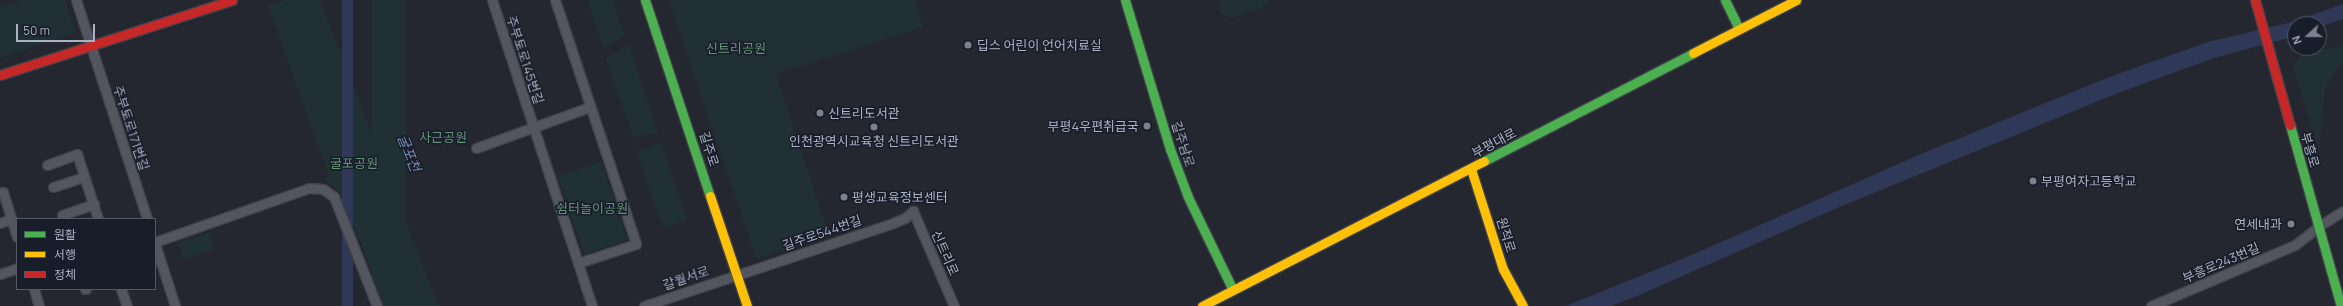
<!DOCTYPE html>
<meta charset="utf-8">
<style>
body{margin:0}
#map{position:relative;width:2343px;height:306px;overflow:hidden;background:#242730;font-family:Manrope,"Noto Sans KR",sans-serif}
div>[style]{position:absolute}
.green>*{inset:0;background:#213035;transform-origin:0 0}
.water>*{inset:0;background:#2f3957;transform-origin:0 0}
.roads{filter:drop-shadow(1px 0 #404249) drop-shadow(-1px 0 #404249) drop-shadow(0 1px #404249) drop-shadow(0 -1px #404249)}
.street>*{height:9px;margin:-4.5px;padding:0 4.5px;transform-origin:4.5px;border-radius:4.5px;background:#53565f}
.fast>*{height:9px;margin:-4.5px;padding:0 4.5px;transform-origin:4.5px;border-radius:4.5px;background:#4caf50}
.slow>*{height:9px;margin:-4.5px;padding:0 4.5px;transform-origin:4.5px;border-radius:4.5px;background:#ffc107}
.jam>*{height:9px;margin:-4.5px;padding:0 4.5px;transform-origin:4.5px;border-radius:4.5px;background:#c62828}
.dots>*{width:11px;height:11px;translate:-50% -50%;box-sizing:border-box;border:2px solid #181d2a;border-radius:50%}
span{translate:-50% -50%;white-space:nowrap;text-align:center;line-height:1.15;-webkit-text-stroke:3px #181d2a;paint-order:stroke}
.poi-label{font-size:13px;color:#acb1c3}
.left{translate:0 -50%;text-align:left}
.right{translate:-100% -50%;text-align:right}
.park-label{font-size:13px;color:#649376}
.street-label{font-size:13px;color:#acb1c3}
.water-label{font-size:14px;color:#7a8ab1;font-style:italic}
.legend{position:absolute;left:16px;top:218px;width:140px;height:72px;box-sizing:border-box;background:#181d2a;border:1px solid #535867;margin:0;padding:5px 7px;list-style:none;font-size:12px;color:#acb1c3}
.legend li{display:flex;align-items:center;gap:8px;height:20px}
.legend b{width:20px;border:1px solid #535867}
.north{position:absolute;left:2287px;top:16px;width:40px;height:40px;box-sizing:border-box;background:#181d2a;border:1px solid #535867;border-radius:50%;rotate:249deg;font-size:11px;font-weight:700;line-height:16px;text-align:center;color:#acb1c3}
.north::after{content:'';display:block;margin:auto;width:14px;height:18px;background:#7c8190;clip-path:polygon(50% 0,100% 100%,50% 72%,0 100%)}
.scale{position:absolute;left:16px;top:24px;width:79px;height:18px;box-sizing:border-box;border:2px solid #acb1c3;border-top:0;padding-left:5px;font-size:12px;line-height:14px;white-space:nowrap;color:#acb1c3;-webkit-text-stroke:3px #181d2a;paint-order:stroke}
</style>
<div id="map">
<div class="green">
<div style="clip-path:polygon(21px 0,65px 0,76px 33px,0 58px,0 7px)"></div>
<div style="clip-path:polygon(284px 0,320px 0,439px 306px,386px 306px,340px 191px,322px 179px,329px 177px,268px 5px)"></div>
<div style="left:372px;top:0;width:34px;height:329px"></div>
<div style="clip-path:polygon(587px 0,613px 0,625px 36px,604px 49px)"></div>
<div style="clip-path:polygon(669px 0,915px 0,923px 27px,776px 74px,829px 235px,756px 259px)"></div>
<div style="clip-path:polygon(1220px 0,1270px 0,1261px 8px,1232px 18px,1222px 15px,1219px 10px)"></div>
<div style="clip-path:polygon(629px 44px,658px 133px,633px 137px,606px 59px)"></div>
<div style="clip-path:polygon(2343px 46px,2343px 63px,2337px 68px,2325px 89px,2319px 151px,2292px 65px,2303px 53px)"></div>
<div style="left:661px;top:143px;width:81px;height:26px;rotate:71deg"></div>
<div style="left:601px;top:161px;width:83px;height:46px;rotate:71deg"></div>
<div style="left:209px;top:233px;width:17px;height:33px;rotate:73deg"></div>
</div>
<div class="water">
<div style="left:342px;top:0;width:11px;height:330px"></div>
<div style="clip-path:polygon(2343px 4px,2343px 19px,2319px 27px,2319px 24px,2295px 24px,2295px 36px,2214px 58px,2118px 93px,1837px 208px,1637px 296px,1611px 306px,1566px 306px,1694px 254px,1928px 151px,2112px 76px,2208px 42px,2292px 22px)"></div>
</div>
<div class="roads">
<div class="street">
<div style="left:76px;top:0;width:230px;rotate:72deg"></div>
<div style="left:492px;top:0;width:322px;rotate:71.9deg"></div>
<div style="left:555px;top:0;width:257px;rotate:71.6deg"></div>
<div style="left:636px;top:244px;width:61px;rotate:161.9deg"></div>
<div style="left:476px;top:148px;width:120px;rotate:-19.9deg"></div>
<div style="left:47px;top:165px;width:32px;rotate:-20deg"></div>
<div style="left:77px;top:154px;width:68px;rotate:72.1deg"></div>
<div style="left:53px;top:187px;width:33px;rotate:-18deg"></div>
<div style="left:0;top:193px;width:3px;rotate:-18deg"></div>
<div style="left:3px;top:192px;width:47px;rotate:72.7deg"></div>
<div style="left:62px;top:215px;width:34px;rotate:-19deg"></div>
<div style="left:0;top:223px;width:12px;rotate:-20deg"></div>
<div style="left:155px;top:242px;width:163px;rotate:-19.3deg"></div>
<div style="left:309px;top:188px;width:14px;rotate:4deg"></div>
<div style="left:323px;top:189px;width:14px;rotate:36deg"></div>
<div style="left:334px;top:197px;width:117px;rotate:68.5deg"></div>
<div style="left:155px;top:244px;width:65px;rotate:72.1deg"></div>
<div style="left:0;top:274px;width:18px;rotate:-19deg"></div>
<div style="left:34px;top:289px;width:18px;rotate:74deg"></div>
<div style="left:85px;top:289px;width:1px"></div>
<div style="left:121px;top:289px;width:18px;rotate:71deg"></div>
<div style="left:644px;top:306px;width:262px;rotate:-18.4deg"></div>
<div style="left:893px;top:223px;width:13px;rotate:-23deg"></div>
<div style="left:905px;top:218px;width:11px;rotate:-41deg"></div>
<div style="left:913px;top:211px;width:103px;rotate:66.7deg"></div>
<div style="left:2151px;top:306px;width:156px;rotate:-23deg"></div>
<div style="left:2295px;top:245px;width:31px;rotate:-38deg"></div>
<div style="left:2319px;top:226px;width:28px;rotate:-32deg"></div>
</div>
<div class="fast">
<div style="left:645px;top:0;width:206px;rotate:71.7deg"></div>
<div style="left:1125px;top:0;width:156px;rotate:73.2deg"></div>
<div style="left:1170px;top:149px;width:51px;rotate:69.4deg"></div>
<div style="left:1188px;top:197px;width:103px;rotate:64.2deg"></div>
<div style="left:1725px;top:0;width:32px;rotate:64deg"></div>
<div style="left:2290px;top:125px;width:188px;rotate:74.3deg"></div>
<div style="left:1484px;top:161px;width:235px;rotate:-27.3deg"></div>
</div>
<div class="slow">
<div style="left:1693px;top:53px;width:116px;rotate:-27.2deg"></div>
<div style="left:1471px;top:169px;width:105px;rotate:72.3deg"></div>
<div style="left:1503px;top:269px;width:42px;rotate:61.6deg"></div>
<div style="left:710px;top:196px;width:116px;rotate:71.4deg"></div>
<div style="left:1202px;top:306px;width:317px;rotate:-27.2deg"></div>
</div>
<div class="jam">
<div style="left:2255px;top:0;width:130px;rotate:74.4deg"></div>
<div style="left:0;top:75px;width:244px;rotate:-17.9deg"></div>
</div>
</div>
<div class="dots">
<div style="left:968px;top:45px;background:#7c8190"></div>
<div style="left:820px;top:113px;background:#7c8190"></div>
<div style="left:1147px;top:126px;background:#7c8190"></div>
<div style="left:874px;top:127px;background:#7c8190"></div>
<div style="left:2033px;top:181px;background:#7c8190"></div>
<div style="left:844px;top:197px;background:#7c8190"></div>
<div style="left:2291px;top:224px;background:#7c8190"></div>
</div>
<div class="poi-label">
<span class="left" style="left:977px;top:45px">딥스 어린이 언어치료실</span>
<span class="left" style="left:828px;top:113px">신트리도서관</span>
<span class="right" style="left:1139px;top:126px">부평4우편취급국</span>
<span style="left:874px;top:141px">인천광역시교육청 신트리도서관</span>
<span class="left" style="left:2041px;top:181px">부평여자고등학교</span>
<span class="left" style="left:852px;top:197px">평생교육정보센터</span>
<span class="right" style="left:2282px;top:224px">연세내과</span>
</div>
<div class="park-label">
<span style="left:736px;top:48px">신트리공원</span>
<span style="left:443px;top:137px">사근공원</span>
<span style="left:354px;top:163px">굴포공원</span>
<span style="left:592px;top:208px">쉼터놀이공원</span>
</div>
<div class="street-label">
<span style="left:525px;top:60px;rotate:72deg">주부토로145번길</span>
<span style="left:131px;top:128px;rotate:72deg">주부토로171번길</span>
<span style="left:1494px;top:143px;rotate:-28deg">부평대로</span>
<span style="left:1183px;top:144px;rotate:72deg">길주남로</span>
<span style="left:709px;top:149px;rotate:72deg">길주로</span>
<span style="left:2310px;top:150px;rotate:74deg">부흥로</span>
<span style="left:822px;top:233px;rotate:-19deg">길주로544번길</span>
<span style="left:1506px;top:235px;rotate:73deg">원적로</span>
<span style="left:945px;top:253px;rotate:66deg">신트리로</span>
<span style="left:2221px;top:263px;rotate:-23deg">부흥로243번길</span>
<span style="left:686px;top:278px;rotate:-19deg">갈월서로</span>
</div>
<div class="water-label">
<span style="left:409px;top:153px;rotate:68deg">굴포천</span>
</div>
<ul class="legend">
<li><b style="height:5px;background:#4caf50"></b>원활</li>
<li><b style="height:5px;background:#ffc107"></b>서행</li>
<li><b style="height:5px;background:#c62828"></b>정체</li>
</ul>
<div class="north">N</div>
<div class="scale">50 m</div>
</div>
